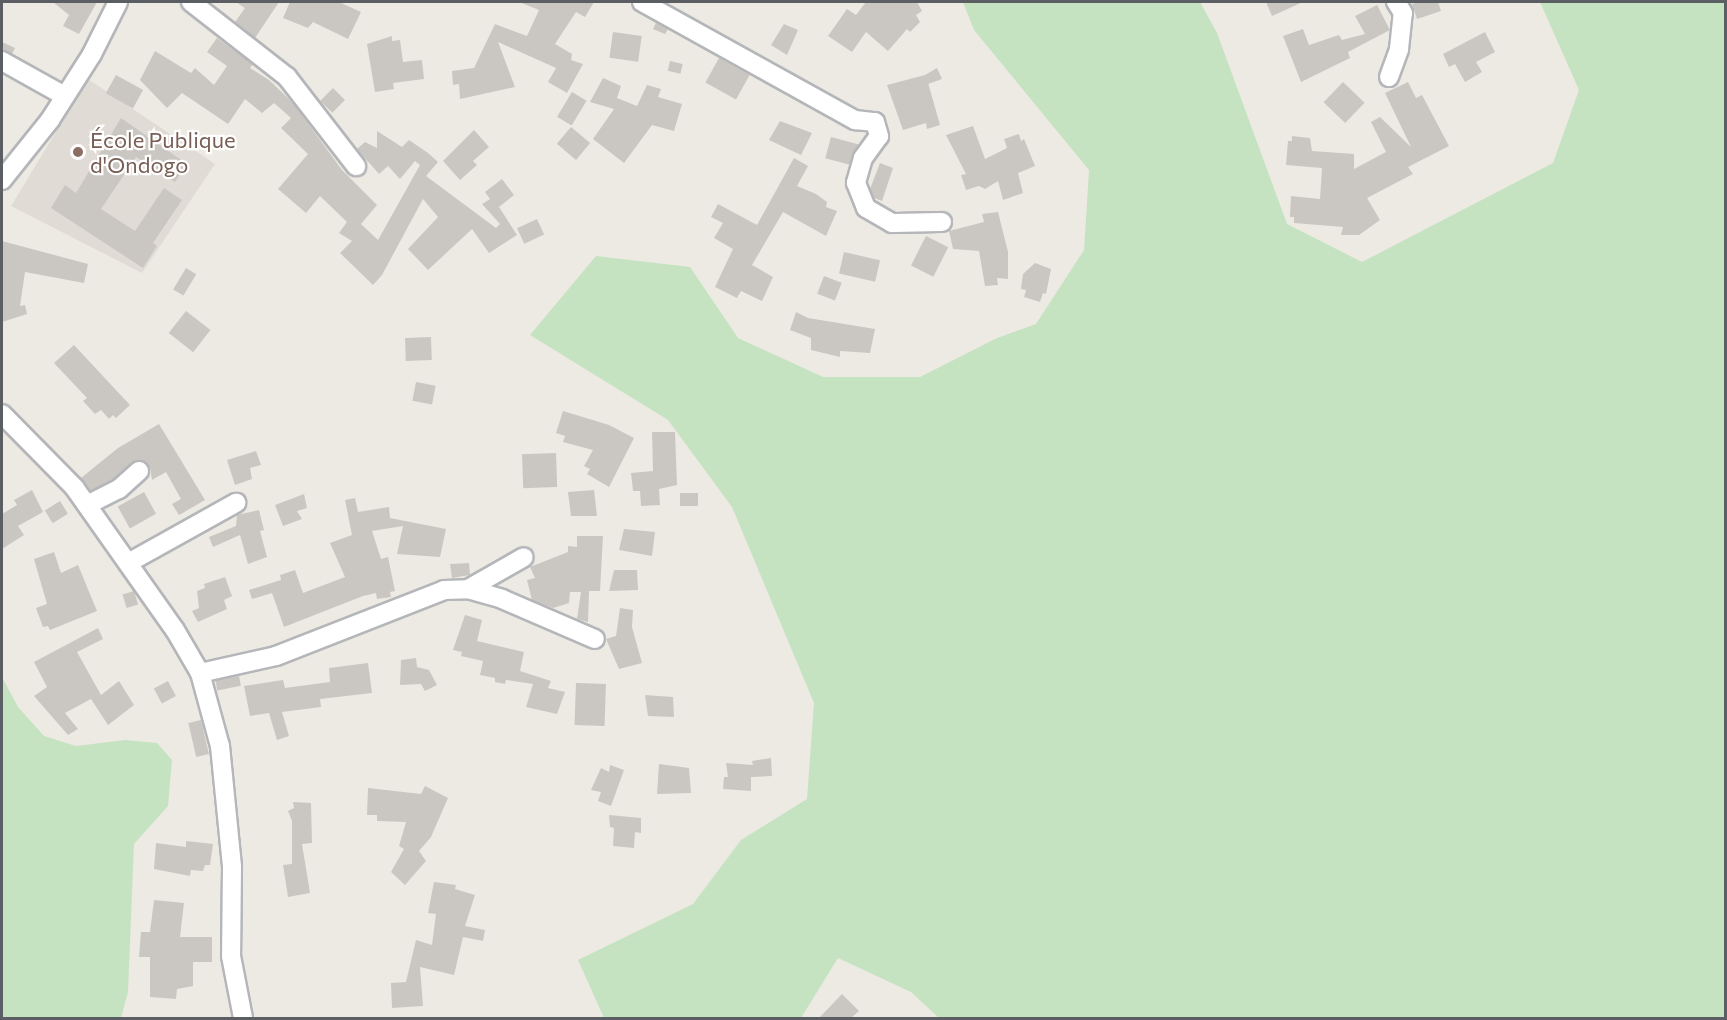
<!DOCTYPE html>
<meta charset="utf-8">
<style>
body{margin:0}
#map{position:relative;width:1727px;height:1020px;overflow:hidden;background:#edeae3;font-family:Commissioner,sans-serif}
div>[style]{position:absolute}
.education>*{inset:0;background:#e0dbd5}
.green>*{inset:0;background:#c5e3c1}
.building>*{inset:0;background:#cac7c2;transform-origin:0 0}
.roads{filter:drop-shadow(2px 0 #b4b6b9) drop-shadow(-2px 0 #b4b6b9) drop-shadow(0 2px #b4b6b9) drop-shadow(0 -2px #b4b6b9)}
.minor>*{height:18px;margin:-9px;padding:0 9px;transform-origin:9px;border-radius:9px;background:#fff}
.dots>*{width:16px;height:16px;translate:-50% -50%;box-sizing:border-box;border:3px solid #fff;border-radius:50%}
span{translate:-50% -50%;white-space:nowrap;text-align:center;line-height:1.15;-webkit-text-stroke:4.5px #fff;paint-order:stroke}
.education-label{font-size:22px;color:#785e54}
.left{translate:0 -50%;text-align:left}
.frame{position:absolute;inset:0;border:3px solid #5b5f63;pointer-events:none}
</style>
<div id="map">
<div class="education">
<div style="clip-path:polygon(88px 79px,215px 164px,142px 273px,11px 206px)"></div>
</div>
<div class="green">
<div style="clip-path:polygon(963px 2px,1200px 2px,1217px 33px,1287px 224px,1362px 262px,1553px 163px,1579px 90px,1540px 2px,1725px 2px,1725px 1018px,939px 1018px,911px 992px,838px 958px,801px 1018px,604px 1018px,578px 960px,693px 904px,741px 840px,807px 799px,814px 703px,732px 507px,668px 420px,530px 335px,596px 256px,690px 267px,738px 338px,823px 377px,920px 377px,997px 338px,1036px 324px,1084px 250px,1089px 170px,974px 30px)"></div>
<div style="clip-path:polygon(2px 677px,18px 707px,44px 736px,76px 746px,125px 740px,157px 743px,172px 760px,168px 806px,134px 844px,128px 992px,121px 1018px,2px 1018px)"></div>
</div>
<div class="building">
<div style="clip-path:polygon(53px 2px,97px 2px,79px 34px,63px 26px,69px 15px)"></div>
<div style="clip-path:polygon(236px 2px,279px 2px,255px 38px,235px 22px,245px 8px)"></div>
<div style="clip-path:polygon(290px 2px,339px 2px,361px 12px,348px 39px,313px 22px,308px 28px,283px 18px)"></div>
<div style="clip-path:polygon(519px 2px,594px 2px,585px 17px,576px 12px,555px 44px,572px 54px,571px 60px,583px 64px,567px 93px,548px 82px,556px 68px,498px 42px,515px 87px,460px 99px,459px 84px,453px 85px,452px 71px,474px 68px,495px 24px,527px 36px,539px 10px)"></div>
<div style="clip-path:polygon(866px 2px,917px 2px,922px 11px,916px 15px,920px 22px,910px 32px,907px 29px,888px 51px,866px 32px,852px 52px,828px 36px,847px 9px,856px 15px)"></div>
<div style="clip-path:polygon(1266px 2px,1303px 2px,1272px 16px)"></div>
<div style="clip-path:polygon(1418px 2px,1438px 2px,1441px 11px,1417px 19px,1412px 4px)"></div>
<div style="clip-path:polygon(1377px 5px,1390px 30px,1348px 52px,1350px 58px,1301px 82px,1283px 36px,1303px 29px,1309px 45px,1339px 35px,1342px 40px,1365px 34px,1355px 16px)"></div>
<div style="clip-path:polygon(656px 23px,668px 29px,665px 34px,653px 29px)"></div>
<div style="clip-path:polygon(784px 24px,798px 30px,787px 55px,771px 45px)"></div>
<div style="left:613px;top:32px;width:29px;height:26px;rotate:8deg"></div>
<div style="clip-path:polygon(1485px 32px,1495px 52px,1476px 62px,1482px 72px,1465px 82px,1455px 64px,1449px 67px,1443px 54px)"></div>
<div style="clip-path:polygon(392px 36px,392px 41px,400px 40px,403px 62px,422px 60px,424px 79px,393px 83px,394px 89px,375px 92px,367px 44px)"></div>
<div style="clip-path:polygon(217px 38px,253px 64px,250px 68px,269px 80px,293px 103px,342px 170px,377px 205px,361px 224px,378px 240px,420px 165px,415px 161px,400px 179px,388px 166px,379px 174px,357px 149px,365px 142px,377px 148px,377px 131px,402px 147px,409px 140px,428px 153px,438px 162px,426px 176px,496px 228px,500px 224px,482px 204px,490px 199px,485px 192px,502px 179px,514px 195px,499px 207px,517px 235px,489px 253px,472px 229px,428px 270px,408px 249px,438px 217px,423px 199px,382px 275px,373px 285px,340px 253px,352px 241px,339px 233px,347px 222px,320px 196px,306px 213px,278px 189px,308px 154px,281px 128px,291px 118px,274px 103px,262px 113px,245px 99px,228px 124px,182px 93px,167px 108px,140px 80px,155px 51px,191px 73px,195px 68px,214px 85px,227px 66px,207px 52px)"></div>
<div style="clip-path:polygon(2px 42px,15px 48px,12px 54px,2px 50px)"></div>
<div style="left:719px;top:58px;width:35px;height:28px;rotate:29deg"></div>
<div style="left:670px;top:61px;width:13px;height:10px;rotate:13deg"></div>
<div style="clip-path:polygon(937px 68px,942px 79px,928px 84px,927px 79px,940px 125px,927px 129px,926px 123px,903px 130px,887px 85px,925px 75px)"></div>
<div style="left:116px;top:75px;width:31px;height:21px;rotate:29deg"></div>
<div style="clip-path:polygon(603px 78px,621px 86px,617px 98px,637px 106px,647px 85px,661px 89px,658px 97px,682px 104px,674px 131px,652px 125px,624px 163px,593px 139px,614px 109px,590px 102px)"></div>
<div style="left:1343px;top:82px;width:30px;height:28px;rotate:44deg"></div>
<div style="clip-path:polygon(1408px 82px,1416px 98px,1422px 95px,1449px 146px,1408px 167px,1413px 174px,1367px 198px,1380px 220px,1359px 235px,1341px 235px,1343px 227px,1294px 223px,1294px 217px,1290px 217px,1291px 196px,1320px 199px,1322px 168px,1286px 165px,1288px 141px,1292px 141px,1292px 136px,1310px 138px,1312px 151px,1354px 154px,1354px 169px,1386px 152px,1371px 122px,1380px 117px,1411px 147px,1385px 93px)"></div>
<div style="left:333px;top:88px;width:17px;height:18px;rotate:45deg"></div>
<div style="left:572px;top:92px;width:17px;height:29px;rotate:31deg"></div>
<div style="clip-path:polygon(121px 118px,187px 164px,175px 182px,136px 157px,101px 209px,135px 231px,164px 188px,182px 200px,153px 243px,157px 246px,143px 268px,51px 208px,65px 185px,76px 193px)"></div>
<div style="clip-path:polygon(780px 121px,812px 133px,801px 155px,769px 140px)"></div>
<div style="clip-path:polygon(973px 126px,985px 159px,1007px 148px,1004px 139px,1019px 134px,1021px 141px,1024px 139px,1035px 166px,1018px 173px,1023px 193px,1003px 200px,998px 181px,985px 189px,979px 186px,966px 190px,961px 175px,966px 174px,946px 135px)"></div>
<div style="left:571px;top:127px;width:25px;height:22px;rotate:40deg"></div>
<div style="clip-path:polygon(474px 130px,489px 147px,473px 161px,477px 165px,460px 180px,443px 161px)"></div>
<div style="left:831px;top:137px;width:28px;height:22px;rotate:15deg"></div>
<div style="clip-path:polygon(794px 158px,808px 166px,797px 186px,816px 194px,827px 202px,826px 207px,837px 211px,826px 236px,783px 212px,752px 265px,773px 277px,762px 301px,741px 291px,737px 298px,715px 287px,733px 249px,714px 238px,723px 223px,711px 217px,718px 204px,757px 225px)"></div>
<div style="clip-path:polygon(880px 163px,893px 168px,882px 201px,874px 198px,870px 189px)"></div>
<div style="clip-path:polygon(998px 212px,1008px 252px,1008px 279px,997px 278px,998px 285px,985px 286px,979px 251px,953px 249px,949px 231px,984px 222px,982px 214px)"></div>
<div style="left:537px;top:219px;width:17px;height:22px;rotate:65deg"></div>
<div style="left:926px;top:236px;width:25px;height:33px;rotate:27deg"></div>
<div style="clip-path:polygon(2px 241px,88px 264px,84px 283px,25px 272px,20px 306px,25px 305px,27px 314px,2px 322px)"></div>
<div style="left:844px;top:252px;width:37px;height:22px;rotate:13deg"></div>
<div style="clip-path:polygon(1035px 263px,1051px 269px,1046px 294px,1043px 293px,1040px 302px,1024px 297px,1026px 290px,1021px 289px,1023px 274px)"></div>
<div style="left:186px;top:268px;width:12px;height:25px;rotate:31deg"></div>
<div style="left:824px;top:276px;width:19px;height:19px;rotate:21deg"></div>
<div style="left:186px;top:311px;width:31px;height:28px;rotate:38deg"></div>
<div style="clip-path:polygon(796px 312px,808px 318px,875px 329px,870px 353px,840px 351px,840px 357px,811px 350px,811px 338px,790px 330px)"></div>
<div style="left:431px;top:337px;width:23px;height:26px;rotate:88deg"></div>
<div style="clip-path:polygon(74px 345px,130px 405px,116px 418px,113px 415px,109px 419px,101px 410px,95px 414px,83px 401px,87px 398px,54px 363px)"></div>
<div style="left:416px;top:382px;width:20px;height:19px;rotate:11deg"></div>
<div style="clip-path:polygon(563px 411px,609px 425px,634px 438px,609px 487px,587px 474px,590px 469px,584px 466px,593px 450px,563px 442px,565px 436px,556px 433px)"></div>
<div style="clip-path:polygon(159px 424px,205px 500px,179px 515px,172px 504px,181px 499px,166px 472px,152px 480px,150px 468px,142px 460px,132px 462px,113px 480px,91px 491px,81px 478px,118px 448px)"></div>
<div style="clip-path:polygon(652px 432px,675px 432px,677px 485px,659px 489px,660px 505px,641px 506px,640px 491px,633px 491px,631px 473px,653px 471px)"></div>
<div style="clip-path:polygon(256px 451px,261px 465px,250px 468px,252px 479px,235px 485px,227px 460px)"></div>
<div style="left:556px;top:453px;width:34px;height:34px;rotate:88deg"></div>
<div style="clip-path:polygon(32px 490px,43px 512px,18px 526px,24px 535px,2px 549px,2px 514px,17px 505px,14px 500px)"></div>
<div style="clip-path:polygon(594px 490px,597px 516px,571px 516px,568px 492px)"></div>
<div style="left:144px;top:492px;width:25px;height:30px;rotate:61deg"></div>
<div style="left:680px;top:493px;width:18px;height:13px"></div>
<div style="clip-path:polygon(304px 494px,307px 508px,297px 511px,302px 519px,283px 526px,275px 505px)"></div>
<div style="clip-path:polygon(355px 498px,358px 512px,389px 507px,390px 518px,446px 529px,440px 557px,397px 554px,403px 526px,372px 531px,381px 559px,388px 557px,395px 591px,390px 592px,391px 597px,377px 599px,376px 593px,363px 596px,284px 627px,272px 593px,252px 599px,249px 590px,281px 580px,280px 575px,295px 570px,303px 593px,345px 577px,330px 543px,352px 535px,345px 500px)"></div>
<div style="left:60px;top:501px;width:15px;height:18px;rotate:58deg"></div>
<div style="clip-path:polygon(259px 510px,264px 530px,260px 531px,267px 557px,248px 564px,240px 535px,213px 547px,209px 537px,236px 526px,237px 515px)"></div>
<div style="clip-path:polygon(624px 529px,655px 532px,652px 556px,619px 550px)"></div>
<div style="clip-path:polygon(577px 536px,603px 536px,600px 591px,589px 591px,588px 622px,577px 619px,581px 592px,570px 592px,569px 603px,553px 608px,532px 600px,527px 580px,535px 578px,530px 567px,568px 552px,568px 546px,577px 547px)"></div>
<div style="clip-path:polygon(54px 552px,61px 573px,78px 565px,97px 611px,50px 630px,48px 626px,43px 627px,36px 608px,47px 604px,34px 559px)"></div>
<div style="clip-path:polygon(469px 563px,470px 575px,452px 578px,450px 564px)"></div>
<div style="clip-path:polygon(614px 570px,637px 570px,638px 590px,609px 591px)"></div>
<div style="clip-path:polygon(225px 577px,232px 596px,224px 600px,227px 609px,198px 622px,192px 611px,199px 608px,197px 591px,205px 588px,204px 584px)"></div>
<div style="left:134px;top:591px;width:14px;height:12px;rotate:73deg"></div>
<div style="clip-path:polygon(620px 608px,633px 610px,632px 627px,642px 663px,619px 669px,606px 639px,616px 636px)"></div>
<div style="clip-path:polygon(465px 615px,482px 620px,477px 641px,524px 652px,520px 671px,551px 681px,548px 688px,565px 692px,557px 714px,526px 707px,533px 684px,506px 680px,505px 684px,495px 682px,495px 678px,480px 675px,483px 661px,461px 656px,462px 652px,453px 650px)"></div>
<div style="clip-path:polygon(98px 628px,103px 639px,77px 652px,101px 695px,119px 681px,134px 705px,108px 725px,91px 699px,65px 713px,78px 729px,68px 735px,34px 696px,47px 687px,34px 662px)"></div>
<div style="clip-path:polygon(416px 658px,417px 667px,429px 670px,437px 685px,425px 691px,421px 684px,400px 685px,401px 660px)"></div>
<div style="clip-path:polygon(368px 663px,372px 693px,320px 699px,321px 707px,282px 712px,289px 736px,277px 740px,269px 713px,250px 716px,244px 686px,283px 680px,285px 688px,330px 682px,329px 668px)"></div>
<div style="left:239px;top:676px;width:10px;height:24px;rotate:79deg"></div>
<div style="left:168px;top:681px;width:17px;height:16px;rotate:62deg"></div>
<div style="left:576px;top:683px;width:30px;height:42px;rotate:2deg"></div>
<div style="clip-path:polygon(645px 695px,673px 697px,674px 717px,648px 716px)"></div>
<div style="left:201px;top:720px;width:35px;height:13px;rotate:77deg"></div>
<div style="clip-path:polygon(771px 758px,772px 776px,751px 777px,751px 791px,723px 789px,724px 777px,728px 777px,726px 763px,753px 765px,752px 761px)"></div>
<div style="clip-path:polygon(659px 764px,689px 768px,691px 793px,657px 794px)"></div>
<div style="clip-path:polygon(610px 765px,624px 770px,611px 806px,598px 801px,601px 792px,591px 790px,601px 768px,609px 772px)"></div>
<div style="clip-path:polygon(425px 786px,448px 798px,431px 837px,419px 851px,426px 861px,405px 885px,391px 872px,404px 849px,399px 846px,406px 822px,377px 821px,377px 815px,367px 815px,368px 788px,421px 794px)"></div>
<div style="clip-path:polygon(293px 802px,311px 803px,312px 843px,302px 844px,310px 893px,288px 897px,283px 865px,292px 864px,292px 821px,288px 811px,294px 808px)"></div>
<div style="clip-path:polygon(609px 815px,641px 818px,641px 833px,635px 832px,634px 848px,613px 846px,614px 828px,610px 827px)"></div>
<div style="clip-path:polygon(186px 841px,213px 844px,210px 865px,205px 865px,203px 871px,191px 870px,190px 876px,154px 869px,156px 843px,186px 847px)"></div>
<div style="clip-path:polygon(434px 882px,456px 885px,455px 889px,475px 895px,465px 926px,485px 930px,483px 941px,463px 937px,454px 975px,420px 967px,423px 1006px,392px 1008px,391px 983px,406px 982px,416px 940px,432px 945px,436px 914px,428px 913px)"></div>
<div style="clip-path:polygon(154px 900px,184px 903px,180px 937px,212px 937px,212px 962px,193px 962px,193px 986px,177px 989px,176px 999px,150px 997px,150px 957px,139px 957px,141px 932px,150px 932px)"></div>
<div style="clip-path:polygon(842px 994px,859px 1011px,851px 1018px,819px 1018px)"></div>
</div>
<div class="roads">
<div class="minor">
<div style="left:191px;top:2px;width:122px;rotate:38deg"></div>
<div style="left:287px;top:77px;width:113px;rotate:52.2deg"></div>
<div style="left:642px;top:2px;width:244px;rotate:29deg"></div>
<div style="left:855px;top:120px;width:20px;rotate:6deg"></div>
<div style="left:875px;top:122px;width:15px;rotate:74deg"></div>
<div style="left:879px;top:136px;width:27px;rotate:126deg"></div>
<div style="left:863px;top:158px;width:26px;rotate:106deg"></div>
<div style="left:856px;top:183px;width:27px;rotate:68deg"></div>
<div style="left:866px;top:208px;width:30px;rotate:30deg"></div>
<div style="left:892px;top:223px;width:50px;rotate:-1.1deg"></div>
<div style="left:2px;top:61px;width:72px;rotate:29.1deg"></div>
<div style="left:1389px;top:77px;width:30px;rotate:-70deg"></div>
<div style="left:1399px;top:49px;width:36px;rotate:-84deg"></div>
<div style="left:1403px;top:13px;width:13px;rotate:-122deg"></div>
<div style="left:2px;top:180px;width:77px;rotate:-51.3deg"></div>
<div style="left:50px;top:120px;width:78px;rotate:-57.5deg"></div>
<div style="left:92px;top:54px;width:58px;rotate:-63.4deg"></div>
<div style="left:2px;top:414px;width:103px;rotate:45.4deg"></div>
<div style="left:74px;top:487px;width:175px;rotate:54.8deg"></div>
<div style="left:175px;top:630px;width:50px;rotate:59.8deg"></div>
<div style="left:200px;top:673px;width:76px;rotate:74.7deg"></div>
<div style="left:220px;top:746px;width:122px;rotate:84.3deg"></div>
<div style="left:232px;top:867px;width:89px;rotate:90.6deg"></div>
<div style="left:231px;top:956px;width:63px;rotate:79deg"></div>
<div style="left:87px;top:505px;width:36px;rotate:-27deg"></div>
<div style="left:119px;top:489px;width:27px;rotate:-42deg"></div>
<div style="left:128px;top:563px;width:124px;rotate:-29.1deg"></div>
<div style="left:468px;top:589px;width:64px;rotate:-29.7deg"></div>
<div style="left:200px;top:673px;width:78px;rotate:-12.6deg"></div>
<div style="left:276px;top:656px;width:180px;rotate:-21.4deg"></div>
<div style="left:444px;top:590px;width:24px;rotate:-2deg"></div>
<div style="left:468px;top:589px;width:35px;rotate:16deg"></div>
<div style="left:502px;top:599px;width:101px;rotate:23.3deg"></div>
</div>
</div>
<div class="dots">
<div style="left:78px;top:152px;background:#8d6e63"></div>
</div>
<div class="education-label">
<span class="left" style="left:90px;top:152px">École Publique<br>d'Ondogo</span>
</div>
<div class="frame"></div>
</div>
